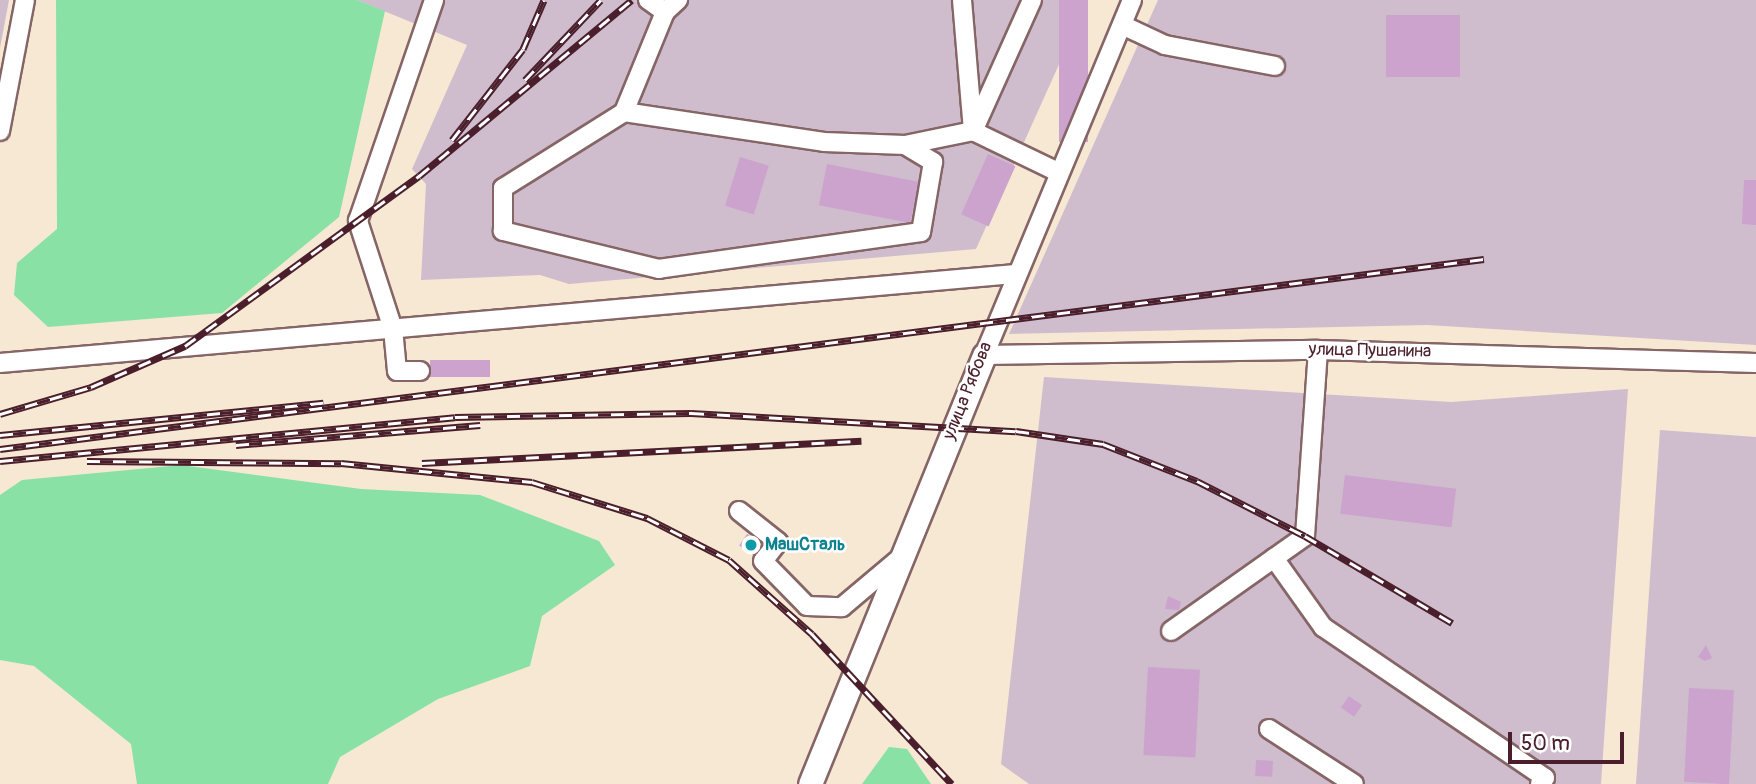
<!DOCTYPE html>
<meta charset="utf-8">
<style>
body{margin:0}
#map{position:relative;width:1756px;height:784px;overflow:hidden;background:#f6e8d3;font-family:Pangolin,sans-serif}
div>[style]{position:absolute}
.industrial>*{inset:0;background:#cfbdce}
.green>*{inset:0;background:#8ae1a5}
.building>*{inset:0;background:#cba3cc;transform-origin:0 0}
.roads{filter:drop-shadow(2px 0 #866566) drop-shadow(-2px 0 #866566) drop-shadow(0 2px #866566) drop-shadow(0 -2px #866566)}
.minor>*{height:18px;margin:-9px;padding:0 9px;transform-origin:9px;border-radius:9px;background:#fff}
.major>*{height:23px;margin:-11.5px;padding:0 11.5px;transform-origin:11.5px;border-radius:11.5px;background:#fff}
.rail>*{height:7px;margin-top:-3.5px;transform-origin:0;background:repeating-linear-gradient(90deg,#fff 0 13px,#4a1f2b 0 26px);box-sizing:border-box;border-block:2px solid #4a1f2b}
.dots>*{width:19px;height:19px;translate:-50% -50%;box-sizing:border-box;border:4px solid #fff;border-radius:50%}
span{translate:-50% -50%;white-space:nowrap;text-align:center;line-height:1.15;-webkit-text-stroke:5px #fff;paint-order:stroke}
.street-label{font-size:18px;color:#4a1f2b}
.culture-label{font-size:18px;color:#0d838f;font-weight:700}
.left{translate:0 -50%;text-align:left}
.scale{position:absolute;left:1508px;top:732px;width:116px;height:32px;box-sizing:border-box;border:4px solid #4a1f2b;border-top:0;padding-left:9px;font-size:21px;line-height:24px;white-space:nowrap;color:#4a1f2b;-webkit-text-stroke:5px #fff;paint-order:stroke}
</style>
<div id="map">
<div class="industrial">
<div style="clip-path:polygon(0 0,9px 0,0 48px)"></div>
<div style="clip-path:polygon(357px 0,1088px 0,976px 249px,569px 284px,540px 275px,421px 280px,426px 184px,412px 169px,467px 45px)"></div>
<div style="clip-path:polygon(1158px 0,1756px 0,1756px 345px,1427px 325px,1009px 334px)"></div>
<div style="clip-path:polygon(1044px 377px,1451px 402px,1628px 389px,1601px 784px,1029px 784px,1001px 764px)"></div>
<div style="clip-path:polygon(1660px 430px,1756px 437px,1756px 784px,1636px 784px)"></div>
</div>
<div class="green">
<div style="clip-path:polygon(56px 0,357px 0,385px 11px,339px 217px,222px 313px,48px 327px,14px 295px,17px 263px,57px 229px)"></div>
<div style="clip-path:polygon(181px 465px,361px 489px,480px 495px,599px 541px,615px 565px,542px 616px,530px 666px,438px 699px,340px 757px,328px 784px,137px 784px,131px 744px,34px 666px,0 660px,0 495px,22px 480px)"></div>
<div style="clip-path:polygon(889px 747px,907px 749px,931px 784px,862px 784px)"></div>
</div>
<div class="building">
<div style="left:1059px;top:0;width:29px;height:142px"></div>
<div style="left:1386px;top:15px;width:74px;height:62px"></div>
<div style="left:988px;top:154px;width:30px;height:66px;rotate:24deg"></div>
<div style="left:740px;top:157px;width:30px;height:51px;rotate:17deg"></div>
<div style="left:827px;top:164px;width:93px;height:42px;rotate:11deg"></div>
<div style="clip-path:polygon(1744px 180px,1756px 180px,1756px 225px,1742px 224px)"></div>
<div style="left:430px;top:360px;width:60px;height:17px"></div>
<div style="left:1345px;top:475px;width:112px;height:39px;rotate:7deg"></div>
<div style="left:747px;top:534px;width:18px;height:14px;rotate:34deg"></div>
<div style="clip-path:polygon(1168px 596px,1181px 602px,1179px 610px,1165px 609px)"></div>
<div style="clip-path:polygon(1706px 645px,1712px 658px,1705px 661px,1698px 657px)"></div>
<div style="left:1148px;top:667px;width:52px;height:88px;rotate:3deg"></div>
<div style="left:1689px;top:688px;width:45px;height:94px;rotate:3deg"></div>
<div style="left:1349px;top:696px;width:16px;height:14px;rotate:35deg"></div>
<div style="left:1256px;top:760px;width:17px;height:16px;rotate:3deg"></div>
</div>
<div class="roads">
<div class="minor">
<div style="left:648px;top:0;width:21px;rotate:35deg"></div>
<div style="left:1032px;top:0;width:144px;rotate:114.2deg"></div>
<div style="left:973px;top:131px;width:94px;rotate:25.8deg"></div>
<div style="left:1132px;top:0;width:385px;rotate:112.6deg"></div>
<div style="left:984px;top:355px;width:334px;rotate:-0.9deg"></div>
<div style="left:1318px;top:350px;width:438px;rotate:1.7deg"></div>
<div style="left:1122px;top:25px;width:47px;rotate:24.9deg"></div>
<div style="left:1165px;top:45px;width:112px;rotate:10.8deg"></div>
<div style="left:624px;top:112px;width:108px;rotate:-67.7deg"></div>
<div style="left:665px;top:12px;width:18px;rotate:-43deg"></div>
<div style="left:0;top:131px;width:133px;rotate:-79.2deg"></div>
<div style="left:905px;top:145px;width:33px;rotate:31deg"></div>
<div style="left:933px;top:162px;width:71px;rotate:99.7deg"></div>
<div style="left:921px;top:232px;width:265px;rotate:172deg"></div>
<div style="left:659px;top:269px;width:161px;rotate:-166.3deg"></div>
<div style="left:503px;top:231px;width:43px;rotate:-90deg"></div>
<div style="left:503px;top:188px;width:143px;rotate:-32.1deg"></div>
<div style="left:624px;top:112px;width:202px;rotate:8.5deg"></div>
<div style="left:824px;top:142px;width:81px;rotate:2.1deg"></div>
<div style="left:905px;top:145px;width:69px;rotate:-11.6deg"></div>
<div style="left:973px;top:131px;width:131px;rotate:-94.8deg"></div>
<div style="left:0;top:363px;width:1019px;rotate:-5.01deg"></div>
<div style="left:420px;top:371px;width:23px;rotate:180deg"></div>
<div style="left:397px;top:371px;width:42px;rotate:-95.4deg"></div>
<div style="left:393px;top:329px;width:114px;rotate:-108deg"></div>
<div style="left:358px;top:221px;width:234px;rotate:-71deg"></div>
<div style="left:739px;top:511px;width:50px;rotate:38.5deg"></div>
<div style="left:778px;top:542px;width:24px;rotate:128deg"></div>
<div style="left:763px;top:561px;width:63px;rotate:45.6deg"></div>
<div style="left:807px;top:606px;width:35px;rotate:2deg"></div>
<div style="left:842px;top:607px;width:75px;rotate:-40.1deg"></div>
<div style="left:1274px;top:558px;width:85px;rotate:54.6deg"></div>
<div style="left:1323px;top:627px;width:268px;rotate:34.2deg"></div>
<div style="left:1545px;top:778px;width:8px;rotate:130deg"></div>
<div style="left:1171px;top:631px;width:164px;rotate:-35.3deg"></div>
<div style="left:1305px;top:536px;width:186px;rotate:-86deg"></div>
<div style="left:1269px;top:729px;width:101px;rotate:32.9deg"></div>
</div>
<div class="major">
<div style="left:810px;top:784px;width:463px;rotate:-67.9deg"></div>
</div>
</div>
<div class="rail">
<div style="left:525px;top:80px;width:110px;rotate:-46.5deg"></div>
<div style="left:452px;top:140px;width:115px;rotate:-52deg"></div>
<div style="left:523px;top:49px;width:53px;rotate:-66.8deg"></div>
<div style="left:0;top:414px;width:95px;rotate:-16.5deg"></div>
<div style="left:91px;top:387px;width:103px;rotate:-23.6deg"></div>
<div style="left:185px;top:346px;width:289px;rotate:-36deg"></div>
<div style="left:419px;top:176px;width:276px;rotate:-39.6deg"></div>
<div style="left:0;top:435px;width:325px;rotate:-5.7deg"></div>
<div style="left:236px;top:445px;width:245px;rotate:-4.7deg"></div>
<div style="left:0;top:449px;width:1496px;rotate:-7.3deg"></div>
<div style="left:0;top:461px;width:457px;rotate:-5.5deg"></div>
<div style="left:455px;top:417px;width:236px;rotate:-1deg"></div>
<div style="left:691px;top:413px;width:325px;rotate:3.2deg"></div>
<div style="left:1016px;top:431px;width:88px;rotate:8.5deg"></div>
<div style="left:1103px;top:444px;width:101px;rotate:21.5deg"></div>
<div style="left:1197px;top:481px;width:121px;rotate:27deg"></div>
<div style="left:1305px;top:536px;width:171px;rotate:30.6deg"></div>
<div style="left:87px;top:461px;width:254px;rotate:0.5deg"></div>
<div style="left:341px;top:463px;width:192px;rotate:5.7deg"></div>
<div style="left:532px;top:482px;width:121px;rotate:17.4deg"></div>
<div style="left:647px;top:518px;width:92px;rotate:27.1deg"></div>
<div style="left:729px;top:560px;width:111px;rotate:41.7deg"></div>
<div style="left:812px;top:634px;width:205px;rotate:47deg"></div>
<div style="left:422px;top:463px;width:440px;rotate:-2.9deg"></div>
</div>
<div class="dots">
<div style="left:751px;top:545px;background:#0f9aa8"></div>
</div>
<div class="street-label">
<span style="left:1370px;top:351px;rotate:1deg">улица Пушанина</span>
<span style="left:968px;top:391px;rotate:-68deg">улица Рябова</span>
</div>
<div class="culture-label">
<span class="left" style="left:765px;top:545px">МашСталь</span>
</div>
<div class="scale">50 m</div>
</div>
